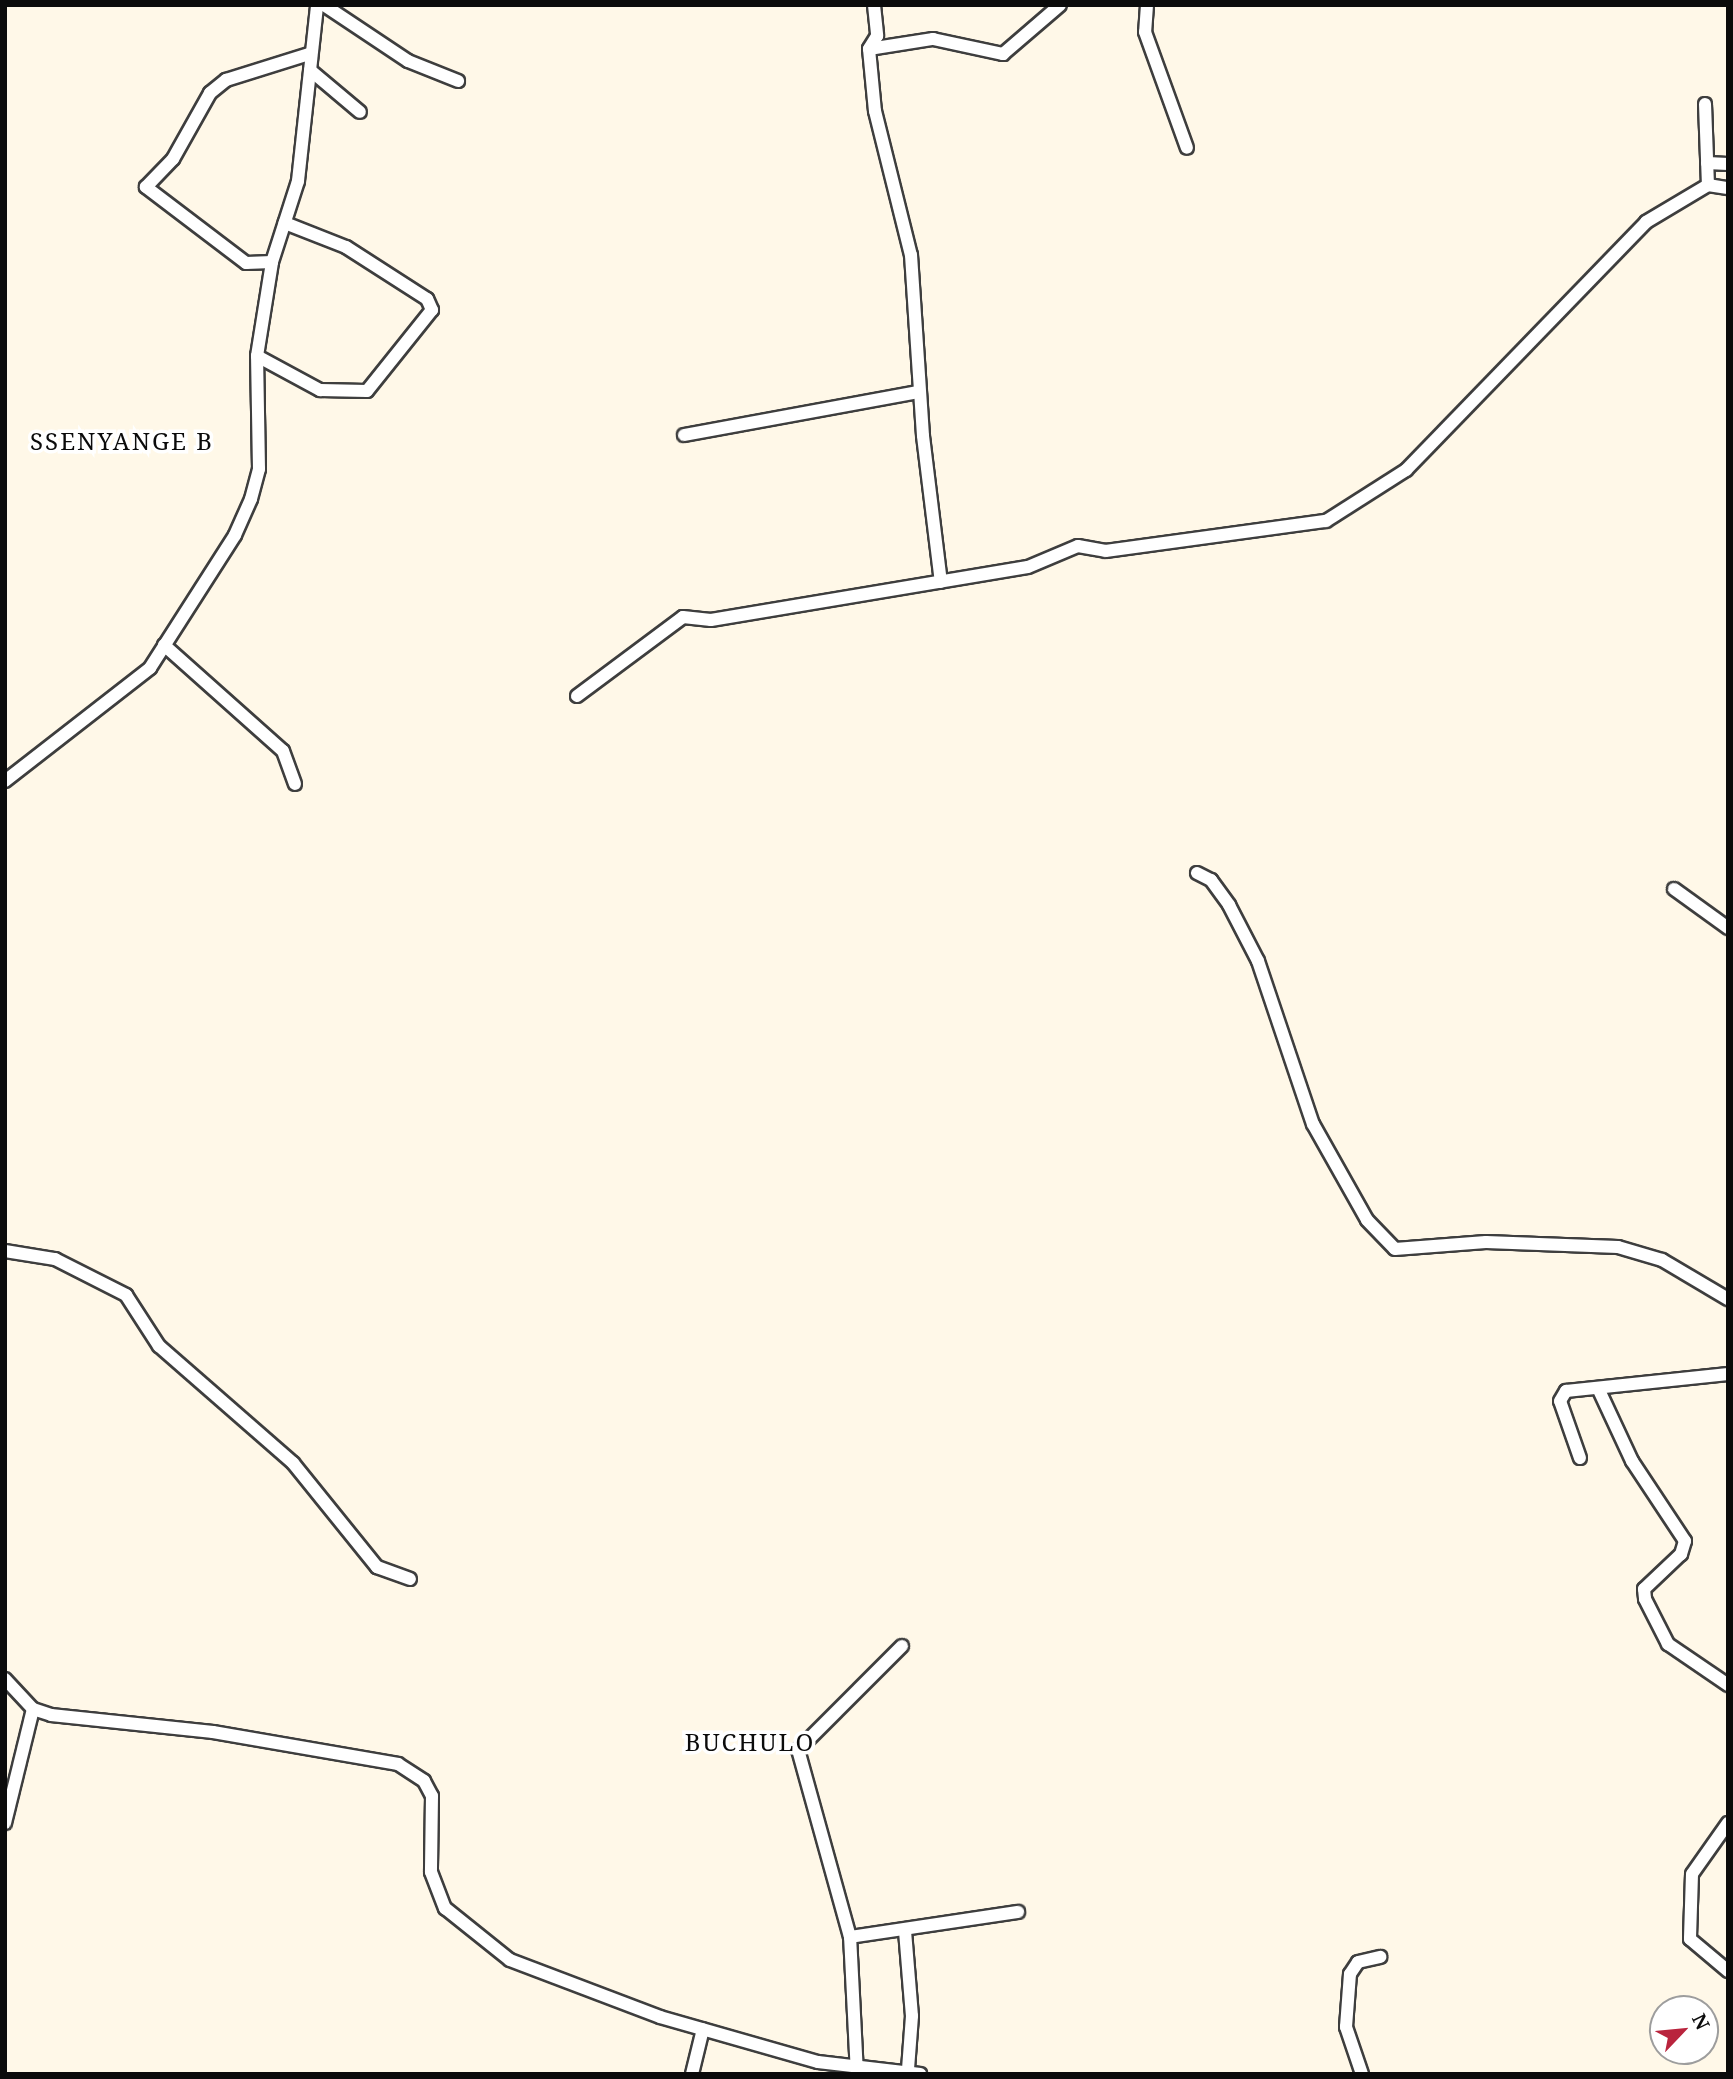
<!DOCTYPE html>
<style>
body{margin:0}
#map{position:relative;width:1733px;height:2079px;overflow:hidden;background:#fff8e8;font-family:"Noto Serif",serif}
div>[style]{position:absolute}
.roads{filter:drop-shadow(2px 0 #3e3e3e) drop-shadow(-2px 0 #3e3e3e) drop-shadow(0 2px #3e3e3e) drop-shadow(0 -2px #3e3e3e)}
.minor>*{height:12px;margin:-6px;padding:0 6px;transform-origin:6px;border-radius:6px;background:#fff}
span{translate:-50% -50%;white-space:nowrap;text-align:center;line-height:1.15;-webkit-text-stroke:7px #fff;paint-order:stroke}
.quarter-label{font-size:24px;color:#0b0b0b;letter-spacing:2px}
.frame{position:absolute;inset:0;border:7px solid #0b0b0b;pointer-events:none}
.north{position:absolute;left:1649px;top:1995px;width:70px;height:70px;box-sizing:border-box;background:#fff;border:2px solid #9d9d9d;border-radius:50%;rotate:64deg;font-size:19px;font-weight:700;line-height:28px;text-align:center;color:#0b0b0b}
.north::after{content:'';display:block;margin:auto;width:24px;height:32px;background:#b9243d;clip-path:polygon(50% 0,100% 100%,50% 72%,0 100%)}
</style>
<div id="map">
<div class="roads">
<div class="minor">
<div style="left:324px;top:5px;width:101px;rotate:33.7deg"></div>
<div style="left:408px;top:61px;width:54px;rotate:21.8deg"></div>
<div style="left:874px;top:5px;width:31px;rotate:84deg"></div>
<div style="left:877px;top:36px;width:15px;rotate:122deg"></div>
<div style="left:869px;top:49px;width:62px;rotate:84.5deg"></div>
<div style="left:875px;top:111px;width:148px;rotate:76deg"></div>
<div style="left:911px;top:255px;width:181px;rotate:86.2deg"></div>
<div style="left:923px;top:436px;width:147px;rotate:83deg"></div>
<div style="left:1147px;top:5px;width:27px;rotate:94deg"></div>
<div style="left:1145px;top:32px;width:123px;rotate:70.1deg"></div>
<div style="left:869px;top:49px;width:65px;rotate:-8.9deg"></div>
<div style="left:933px;top:39px;width:72px;rotate:12.1deg"></div>
<div style="left:1003px;top:54px;width:75px;rotate:-40.7deg"></div>
<div style="left:310px;top:70px;width:65px;rotate:40deg"></div>
<div style="left:1705px;top:104px;width:81px;rotate:87.9deg"></div>
<div style="left:1707px;top:163px;width:21px;rotate:3deg"></div>
<div style="left:272px;top:262px;width:26px;rotate:178deg"></div>
<div style="left:246px;top:263px;width:126px;rotate:-142.8deg"></div>
<div style="left:146px;top:187px;width:39px;rotate:-46deg"></div>
<div style="left:173px;top:159px;width:76px;rotate:-60.7deg"></div>
<div style="left:210px;top:93px;width:21px;rotate:-39deg"></div>
<div style="left:226px;top:80px;width:87px;rotate:-17.4deg"></div>
<div style="left:257px;top:356px;width:72px;rotate:28.4deg"></div>
<div style="left:320px;top:390px;width:47px;rotate:1.2deg"></div>
<div style="left:367px;top:391px;width:104px;rotate:-51.3deg"></div>
<div style="left:432px;top:310px;width:12px;rotate:-114deg"></div>
<div style="left:427px;top:299px;width:96px;rotate:-147.3deg"></div>
<div style="left:346px;top:247px;width:66px;rotate:-158.5deg"></div>
<div style="left:684px;top:435px;width:239px;rotate:-10.4deg"></div>
<div style="left:164px;top:645px;width:159px;rotate:41.7deg"></div>
<div style="left:283px;top:751px;width:35px;rotate:70deg"></div>
<div style="left:577px;top:696px;width:132px;rotate:-36.7deg"></div>
<div style="left:683px;top:617px;width:28px;rotate:6deg"></div>
<div style="left:711px;top:620px;width:321px;rotate:-9.5deg"></div>
<div style="left:1028px;top:567px;width:54px;rotate:-22.8deg"></div>
<div style="left:1078px;top:546px;width:28px;rotate:10deg"></div>
<div style="left:1106px;top:551px;width:222px;rotate:-7.8deg"></div>
<div style="left:1326px;top:521px;width:95px;rotate:-32.5deg"></div>
<div style="left:1406px;top:470px;width:345px;rotate:-45.9deg"></div>
<div style="left:1646px;top:222px;width:72px;rotate:-30.8deg"></div>
<div style="left:1708px;top:185px;width:20px;rotate:9deg"></div>
<div style="left:5px;top:781px;width:184px;rotate:-37.9deg"></div>
<div style="left:150px;top:668px;width:158px;rotate:-57.4deg"></div>
<div style="left:235px;top:535px;width:39px;rotate:-66deg"></div>
<div style="left:251px;top:499px;width:31px;rotate:-75deg"></div>
<div style="left:259px;top:469px;width:113px;rotate:-91deg"></div>
<div style="left:257px;top:356px;width:95px;rotate:-80.9deg"></div>
<div style="left:272px;top:262px;width:85px;rotate:-72.2deg"></div>
<div style="left:298px;top:181px;width:177px;rotate:-83.8deg"></div>
<div style="left:1197px;top:873px;width:16px;rotate:27deg"></div>
<div style="left:1211px;top:880px;width:31px;rotate:54deg"></div>
<div style="left:1229px;top:905px;width:63px;rotate:62.6deg"></div>
<div style="left:1258px;top:961px;width:172px;rotate:71.4deg"></div>
<div style="left:1313px;top:1124px;width:110px;rotate:60.6deg"></div>
<div style="left:1367px;top:1220px;width:40px;rotate:46deg"></div>
<div style="left:1395px;top:1249px;width:91px;rotate:-4.4deg"></div>
<div style="left:1486px;top:1242px;width:132px;rotate:2.2deg"></div>
<div style="left:1618px;top:1247px;width:46px;rotate:16.5deg"></div>
<div style="left:1662px;top:1260px;width:77px;rotate:30.6deg"></div>
<div style="left:1674px;top:889px;width:67px;rotate:35.8deg"></div>
<div style="left:5px;top:1251px;width:51px;rotate:9.1deg"></div>
<div style="left:55px;top:1259px;width:80px;rotate:26.9deg"></div>
<div style="left:126px;top:1295px;width:61px;rotate:57.1deg"></div>
<div style="left:159px;top:1346px;width:178px;rotate:41.1deg"></div>
<div style="left:293px;top:1463px;width:134px;rotate:51.1deg"></div>
<div style="left:377px;top:1567px;width:35px;rotate:20deg"></div>
<div style="left:1598px;top:1388px;width:81px;rotate:65deg"></div>
<div style="left:1632px;top:1461px;width:96px;rotate:56.5deg"></div>
<div style="left:1685px;top:1541px;width:14px;rotate:107deg"></div>
<div style="left:1681px;top:1554px;width:51px;rotate:136.6deg"></div>
<div style="left:1644px;top:1589px;width:10px;rotate:84deg"></div>
<div style="left:1645px;top:1599px;width:51px;rotate:62.9deg"></div>
<div style="left:1668px;top:1644px;width:73px;rotate:34.3deg"></div>
<div style="left:1580px;top:1458px;width:60px;rotate:-109.3deg"></div>
<div style="left:1560px;top:1401px;width:12px;rotate:-59deg"></div>
<div style="left:1566px;top:1391px;width:163px;rotate:-6deg"></div>
<div style="left:5px;top:1679px;width:41px;rotate:47deg"></div>
<div style="left:33px;top:1709px;width:19px;rotate:18deg"></div>
<div style="left:51px;top:1715px;width:163px;rotate:6deg"></div>
<div style="left:213px;top:1732px;width:188px;rotate:9.8deg"></div>
<div style="left:398px;top:1764px;width:31px;rotate:33deg"></div>
<div style="left:424px;top:1781px;width:17px;rotate:62deg"></div>
<div style="left:432px;top:1796px;width:76px;rotate:90.8deg"></div>
<div style="left:431px;top:1872px;width:39px;rotate:69deg"></div>
<div style="left:445px;top:1908px;width:83px;rotate:38.7deg"></div>
<div style="left:510px;top:1960px;width:160px;rotate:20.8deg"></div>
<div style="left:660px;top:2017px;width:164px;rotate:15.9deg"></div>
<div style="left:818px;top:2062px;width:103px;rotate:6.7deg"></div>
<div style="left:5px;top:1823px;width:117px;rotate:-76.2deg"></div>
<div style="left:1728px;top:1823px;width:62px;rotate:125.2deg"></div>
<div style="left:1692px;top:1874px;width:65px;rotate:91.8deg"></div>
<div style="left:1690px;top:1939px;width:50px;rotate:40.1deg"></div>
<div style="left:905px;top:1931px;width:85px;rotate:85.3deg"></div>
<div style="left:912px;top:2016px;width:53px;rotate:94.3deg"></div>
<div style="left:850px;top:1937px;width:170px;rotate:-8.5deg"></div>
<div style="left:692px;top:2074px;width:46px;rotate:-76.3deg"></div>
<div style="left:857px;top:2074px;width:137px;rotate:-92.9deg"></div>
<div style="left:850px;top:1937px;width:194px;rotate:-105.5deg"></div>
<div style="left:798px;top:1750px;width:147px;rotate:-45deg"></div>
<div style="left:1362px;top:2074px;width:50px;rotate:-108.8deg"></div>
<div style="left:1346px;top:2027px;width:53px;rotate:-85.7deg"></div>
<div style="left:1350px;top:1974px;width:14px;rotate:-56deg"></div>
<div style="left:1358px;top:1962px;width:23px;rotate:-13deg"></div>
</div>
</div>
<div class="quarter-label">
<span style="left:122px;top:441px">SSENYANGE B</span>
<span style="left:750px;top:1742px">BUCHULO</span>
</div>
<div class="frame"></div>
<div class="north">N</div>
</div>
